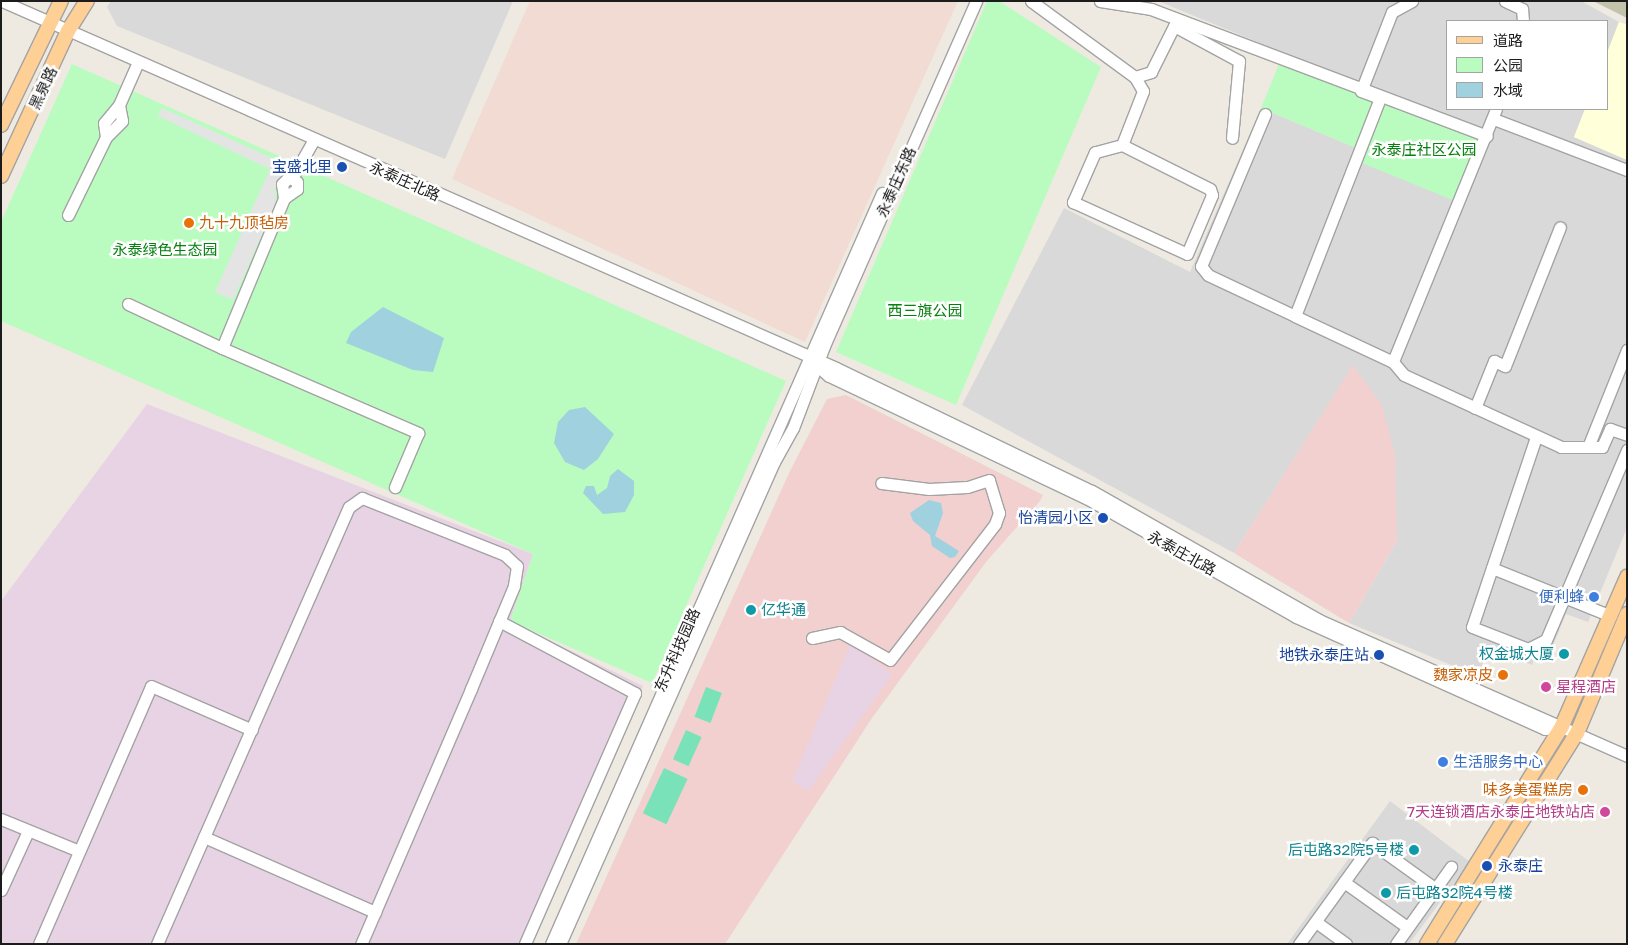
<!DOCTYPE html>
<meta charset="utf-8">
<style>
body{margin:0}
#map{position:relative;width:1628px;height:945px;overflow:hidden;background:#eeeae1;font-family:"Golos Text","Noto Sans SC",sans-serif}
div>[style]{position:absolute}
.residential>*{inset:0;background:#dad9d9}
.commercial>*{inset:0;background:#f1d0cf}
.industrial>*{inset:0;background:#e8d3e4}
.education>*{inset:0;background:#ffffd9}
.military>*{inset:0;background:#f1dbd3}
.construction>*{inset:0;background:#c3c3ac}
.park>*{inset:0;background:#bafcbf}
.pitch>*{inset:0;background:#7ae2b9;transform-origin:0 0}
.parking>*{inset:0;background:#e4e4e4}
.water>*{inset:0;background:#9fd1df}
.roads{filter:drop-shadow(1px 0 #a3a3a3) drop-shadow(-1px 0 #a3a3a3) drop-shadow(0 1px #a3a3a3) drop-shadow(0 -1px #a3a3a3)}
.minor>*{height:11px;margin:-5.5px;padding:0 5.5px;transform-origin:5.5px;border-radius:5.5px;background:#fff}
.major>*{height:14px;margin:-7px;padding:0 7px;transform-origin:7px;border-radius:7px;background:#ffd095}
.dots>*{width:14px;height:14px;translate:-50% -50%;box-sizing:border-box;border:2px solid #fff;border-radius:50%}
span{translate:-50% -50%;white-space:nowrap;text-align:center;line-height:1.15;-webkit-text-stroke:5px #fff;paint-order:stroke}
.street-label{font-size:15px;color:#1c1c1c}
.park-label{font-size:15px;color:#057f0e}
.transit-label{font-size:15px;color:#164399}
.right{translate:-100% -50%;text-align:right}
.left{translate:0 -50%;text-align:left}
.food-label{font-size:15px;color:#c56008}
.shop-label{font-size:15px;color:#366cbe}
.culture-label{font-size:15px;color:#0d838f}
.hotel-label{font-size:15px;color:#b23c85}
.frame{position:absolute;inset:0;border:2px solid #1c1c1c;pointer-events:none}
.legend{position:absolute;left:1446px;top:20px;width:162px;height:90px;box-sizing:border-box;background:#fff;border:1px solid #a4a4a4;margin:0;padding:6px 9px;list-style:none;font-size:15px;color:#1c1c1c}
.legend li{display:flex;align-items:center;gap:10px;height:25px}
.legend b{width:25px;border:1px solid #a4a4a4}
</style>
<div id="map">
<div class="residential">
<div style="clip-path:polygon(111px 1px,513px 1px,445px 159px,117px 26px,107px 7px)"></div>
<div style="clip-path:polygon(1158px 1px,1581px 1px,1619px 22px,1607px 53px,1607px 21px,1447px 21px,1447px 109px,1585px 109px,1574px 137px,1627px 160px,1627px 528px,1588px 622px,1566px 614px,1548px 658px,1536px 653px,1532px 665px,1489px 648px,1478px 676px,1349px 623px,1397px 541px,1353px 366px,1234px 553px,962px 405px,1064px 208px,1190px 272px,1261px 108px,1356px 148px,1480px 134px)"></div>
<div style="clip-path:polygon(1390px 801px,1470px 862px,1409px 944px,1287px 944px)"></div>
</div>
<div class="commercial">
<div style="clip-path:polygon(1353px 365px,1382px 405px,1395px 455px,1397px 541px,1349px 623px,1234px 553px)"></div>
<div style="clip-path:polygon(846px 395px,1043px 495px,1040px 501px,986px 562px,872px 718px,725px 944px,576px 944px,790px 471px,827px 399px)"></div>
</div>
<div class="industrial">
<div style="clip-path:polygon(147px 404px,533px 554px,510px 621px,643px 686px,531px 944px,1px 944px,1px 601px)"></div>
<div style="clip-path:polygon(851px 643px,892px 675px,808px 791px,792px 781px)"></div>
</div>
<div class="education">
<div style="clip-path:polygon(1619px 22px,1627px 25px,1627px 160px,1574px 137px,1585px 109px,1607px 109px,1607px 53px)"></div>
</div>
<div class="military">
<div style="clip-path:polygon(530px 1px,958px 1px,805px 342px,452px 179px)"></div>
</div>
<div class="construction">
<div style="clip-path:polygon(1593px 1px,1627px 1px,1627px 18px)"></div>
</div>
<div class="park">
<div style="clip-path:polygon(987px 1px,999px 1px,1101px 67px,956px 405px,836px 352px)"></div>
<div style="clip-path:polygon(1283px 54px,1481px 134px,1455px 201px,1352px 159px,1356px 148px,1261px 108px)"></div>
<div style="clip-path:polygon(72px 64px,786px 381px,652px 683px,510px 621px,533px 554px,1px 321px,1px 222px)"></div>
</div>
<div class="pitch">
<div style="left:706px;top:687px;width:17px;height:32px;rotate:21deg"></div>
<div style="left:686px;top:730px;width:17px;height:32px;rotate:24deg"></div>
<div style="left:664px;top:768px;width:26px;height:50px;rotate:25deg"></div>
</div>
<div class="parking">
<div style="clip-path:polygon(162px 108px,287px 165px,275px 189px,276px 203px,233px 300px,215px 292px,270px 169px,158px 116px)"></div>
</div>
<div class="water">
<div style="clip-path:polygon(383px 307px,444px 338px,433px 372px,413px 370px,346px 343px,351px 332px)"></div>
<div style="clip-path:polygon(585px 407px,614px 434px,598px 459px,584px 470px,565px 462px,554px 443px,558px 422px,569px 410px)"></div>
<div style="clip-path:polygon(618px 469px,634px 481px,634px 495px,625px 512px,603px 514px,583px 493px,586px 486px,594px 486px,597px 495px,607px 488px,610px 476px)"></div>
<div style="clip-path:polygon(929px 500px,941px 503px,943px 513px,935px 536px,959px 551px,955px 557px,950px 558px,932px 546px,930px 535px,913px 521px,910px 513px)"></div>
</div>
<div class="roads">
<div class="minor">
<div style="left:2px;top:1px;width:911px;rotate:23.75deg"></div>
<div style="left:836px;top:368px;width:284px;rotate:25.7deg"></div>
<div style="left:1092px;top:491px;width:261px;rotate:29.6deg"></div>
<div style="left:1319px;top:620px;width:337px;rotate:23.8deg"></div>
<div style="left:1031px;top:1px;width:129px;rotate:36.2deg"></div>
<div style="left:1135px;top:77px;width:17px;rotate:-17deg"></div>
<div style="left:1151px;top:72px;width:51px;rotate:-63.4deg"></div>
<div style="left:1174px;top:26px;width:74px;rotate:28.3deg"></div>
<div style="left:1239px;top:61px;width:77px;rotate:95.2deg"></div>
<div style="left:1100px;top:1px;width:52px;rotate:8.9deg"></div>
<div style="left:1151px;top:9px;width:359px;rotate:20.7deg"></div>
<div style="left:1505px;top:1px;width:19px;rotate:25deg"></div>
<div style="left:1522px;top:9px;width:12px;rotate:85deg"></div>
<div style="left:119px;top:105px;width:16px;rotate:79deg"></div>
<div style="left:122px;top:121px;width:23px;rotate:135deg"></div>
<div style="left:106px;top:137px;width:14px;rotate:-98deg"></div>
<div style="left:104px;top:123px;width:23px;rotate:-50deg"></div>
<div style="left:119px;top:105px;width:47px;rotate:-66.2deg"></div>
<div style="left:1496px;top:109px;width:273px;rotate:112.2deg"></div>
<div style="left:1393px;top:362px;width:17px;rotate:50deg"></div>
<div style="left:1404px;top:375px;width:173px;rotate:24.6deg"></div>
<div style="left:1561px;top:447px;width:41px"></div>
<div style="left:1602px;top:447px;width:20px;rotate:-66deg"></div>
<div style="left:1610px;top:429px;width:18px;rotate:19deg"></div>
<div style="left:1265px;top:114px;width:165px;rotate:112.8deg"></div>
<div style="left:1201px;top:266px;width:11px;rotate:52deg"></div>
<div style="left:1208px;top:275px;width:96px;rotate:25.2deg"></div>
<div style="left:1494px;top:119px;width:142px;rotate:21deg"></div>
<div style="left:1122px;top:145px;width:28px;rotate:165deg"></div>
<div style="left:1095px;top:152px;width:55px;rotate:113.7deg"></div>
<div style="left:1073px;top:202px;width:125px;rotate:24.5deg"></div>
<div style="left:1187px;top:254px;width:64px;rotate:-67deg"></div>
<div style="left:1212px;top:195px;width:6px;rotate:-108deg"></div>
<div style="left:1210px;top:189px;width:98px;rotate:-153.4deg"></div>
<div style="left:1122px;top:145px;width:58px;rotate:-68.7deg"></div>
<div style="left:1143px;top:91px;width:16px;rotate:-120deg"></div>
<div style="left:289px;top:177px;width:9px;rotate:32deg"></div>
<div style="left:297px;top:182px;width:7px;rotate:90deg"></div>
<div style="left:297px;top:189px;width:16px;rotate:145deg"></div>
<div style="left:284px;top:198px;width:14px;rotate:-98deg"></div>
<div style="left:282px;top:184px;width:10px;rotate:-45deg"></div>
<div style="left:292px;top:178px;width:43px;rotate:-60.4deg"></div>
<div style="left:68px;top:215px;width:87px;rotate:-64deg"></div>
<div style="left:128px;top:304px;width:104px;rotate:25.1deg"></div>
<div style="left:222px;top:348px;width:162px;rotate:-67.5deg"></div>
<div style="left:222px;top:348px;width:214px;rotate:23.4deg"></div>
<div style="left:418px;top:433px;width:59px;rotate:113.1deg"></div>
<div style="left:1393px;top:362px;width:108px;rotate:-154.9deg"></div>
<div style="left:1295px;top:316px;width:234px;rotate:-68.7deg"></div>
<div style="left:1380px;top:98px;width:20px;rotate:-160deg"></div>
<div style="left:1361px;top:91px;width:85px;rotate:-68.6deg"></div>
<div style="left:1392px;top:12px;width:23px;rotate:-29deg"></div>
<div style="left:816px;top:365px;width:17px;rotate:40deg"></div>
<div style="left:829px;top:376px;width:284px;rotate:25.4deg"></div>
<div style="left:1086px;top:498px;width:241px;rotate:29.5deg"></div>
<div style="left:1296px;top:617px;width:273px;rotate:24.2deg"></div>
<div style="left:1545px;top:729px;width:17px;rotate:-10deg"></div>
<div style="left:1475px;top:408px;width:51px;rotate:-68deg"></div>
<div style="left:1494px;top:361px;width:12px;rotate:24deg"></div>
<div style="left:1505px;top:366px;width:149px;rotate:-68.4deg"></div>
<div style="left:1536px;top:437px;width:200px;rotate:108.6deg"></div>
<div style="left:1472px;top:627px;width:60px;rotate:21.4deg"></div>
<div style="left:1528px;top:649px;width:20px;rotate:-27deg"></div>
<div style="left:1546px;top:640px;width:207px;rotate:-66.9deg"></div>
<div style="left:1588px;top:447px;width:105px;rotate:-68.1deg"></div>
<div style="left:1492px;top:568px;width:128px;rotate:22deg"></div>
<div style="left:499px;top:621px;width:154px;rotate:27.9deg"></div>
<div style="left:635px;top:693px;width:274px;rotate:113.7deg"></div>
<div style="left:812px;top:638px;width:29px;rotate:-12deg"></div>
<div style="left:840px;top:632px;width:57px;rotate:29.2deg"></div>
<div style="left:890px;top:660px;width:172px;rotate:-52.3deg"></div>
<div style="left:995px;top:524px;width:12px;rotate:-70deg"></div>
<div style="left:999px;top:513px;width:34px;rotate:-107deg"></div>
<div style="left:989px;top:480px;width:23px;rotate:162deg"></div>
<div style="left:967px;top:487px;width:38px;rotate:177deg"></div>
<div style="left:929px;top:489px;width:48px;rotate:-172.9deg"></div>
<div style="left:1px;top:819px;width:84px;rotate:22.3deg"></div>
<div style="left:204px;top:837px;width:187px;rotate:23.7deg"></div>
<div style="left:1344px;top:882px;width:77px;rotate:35.5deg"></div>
<div style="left:1px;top:890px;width:65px;rotate:-65.4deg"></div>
<div style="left:1316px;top:922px;width:37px;rotate:36deg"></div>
<div style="left:39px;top:944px;width:281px;rotate:-66.5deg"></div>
<div style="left:151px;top:686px;width:110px;rotate:23.5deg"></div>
<div style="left:157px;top:944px;width:477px;rotate:-66.3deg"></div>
<div style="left:349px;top:507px;width:16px;rotate:-35deg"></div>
<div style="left:362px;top:498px;width:154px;rotate:21.7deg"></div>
<div style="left:505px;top:555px;width:16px;rotate:43deg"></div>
<div style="left:517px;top:566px;width:20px;rotate:99deg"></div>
<div style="left:514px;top:586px;width:112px;rotate:112.7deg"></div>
<div style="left:471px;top:689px;width:278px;rotate:113.3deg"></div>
<div style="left:551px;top:944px;width:821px;rotate:-66.21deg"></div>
<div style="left:560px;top:944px;width:527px;rotate:-66.06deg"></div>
<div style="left:774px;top:462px;width:39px;rotate:-61deg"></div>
<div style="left:793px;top:428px;width:88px;rotate:-69.3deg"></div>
<div style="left:824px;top:346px;width:377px;rotate:-66.2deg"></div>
<div style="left:1299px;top:944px;width:125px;rotate:-54.1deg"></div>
<div style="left:1372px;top:843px;width:79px;rotate:35.7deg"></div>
<div style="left:1396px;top:944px;width:95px;rotate:-54.5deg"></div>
</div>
<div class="major">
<div style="left:1px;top:125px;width:138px;rotate:-64.2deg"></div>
<div style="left:1px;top:176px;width:160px;rotate:-65.2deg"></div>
<div style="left:68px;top:31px;width:36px;rotate:-58deg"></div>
<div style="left:1427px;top:944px;width:256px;rotate:-58.2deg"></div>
<div style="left:1562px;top:726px;width:163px;rotate:-66.4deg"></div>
<div style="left:1445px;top:944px;width:249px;rotate:-58deg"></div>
<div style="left:1577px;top:733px;width:129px;rotate:-67.2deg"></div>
</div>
</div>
<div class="dots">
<div style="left:342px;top:167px;background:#1a4fb4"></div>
<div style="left:189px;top:223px;background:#e8710a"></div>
<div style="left:1103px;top:518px;background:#1a4fb4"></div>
<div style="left:1594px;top:597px;background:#3f7fe0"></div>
<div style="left:751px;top:610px;background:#0f9aa8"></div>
<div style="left:1564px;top:654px;background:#0f9aa8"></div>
<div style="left:1379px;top:655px;background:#1a4fb4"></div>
<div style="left:1503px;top:675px;background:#e8710a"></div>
<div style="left:1546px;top:687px;background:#d1479c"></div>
<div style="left:1443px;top:762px;background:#3f7fe0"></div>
<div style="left:1583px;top:790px;background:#e8710a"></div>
<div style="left:1605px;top:812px;background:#d1479c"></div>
<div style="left:1414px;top:850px;background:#0f9aa8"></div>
<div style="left:1487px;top:866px;background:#1a4fb4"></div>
<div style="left:1386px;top:893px;background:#0f9aa8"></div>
</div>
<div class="street-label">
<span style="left:43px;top:88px;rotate:-65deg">黑泉路</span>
<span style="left:405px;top:181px;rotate:24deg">永泰庄北路</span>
<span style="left:896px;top:182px;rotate:-66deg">永泰庄东路</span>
<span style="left:1182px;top:553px;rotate:29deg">永泰庄北路</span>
<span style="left:677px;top:650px;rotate:-66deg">东升科技园路</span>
</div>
<div class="park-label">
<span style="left:1424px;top:150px">永泰庄社区公园</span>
<span style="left:165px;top:250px">永泰绿色生态园</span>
<span style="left:925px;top:311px">西三旗公园</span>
</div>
<div class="transit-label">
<span class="right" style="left:332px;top:167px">宝盛北里</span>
<span class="right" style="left:1093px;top:518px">怡清园小区</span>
<span class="right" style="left:1369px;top:655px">地铁永泰庄站</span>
<span class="left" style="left:1498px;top:866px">永泰庄</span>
</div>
<div class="food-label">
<span class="left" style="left:199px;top:223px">九十九顶毡房</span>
<span class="right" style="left:1493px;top:675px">魏家凉皮</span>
<span class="right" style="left:1573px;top:790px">味多美蛋糕房</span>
</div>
<div class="shop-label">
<span class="right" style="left:1584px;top:597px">便利蜂</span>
<span class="left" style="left:1453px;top:762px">生活服务中心</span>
</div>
<div class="culture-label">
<span class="left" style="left:761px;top:610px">亿华通</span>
<span class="right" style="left:1554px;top:654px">权金城大厦</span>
<span class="right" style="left:1404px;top:850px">后屯路32院5号楼</span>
<span class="left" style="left:1396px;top:893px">后屯路32院4号楼</span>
</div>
<div class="hotel-label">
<span class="left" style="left:1556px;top:687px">星程酒店</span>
<span class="right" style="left:1595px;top:812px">7天连锁酒店永泰庄地铁站店</span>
</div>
<div class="frame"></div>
<ul class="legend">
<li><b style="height:6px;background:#ffd095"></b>道路</li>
<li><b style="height:14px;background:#bafcbf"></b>公园</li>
<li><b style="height:14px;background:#9fd1df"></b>水域</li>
</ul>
</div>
